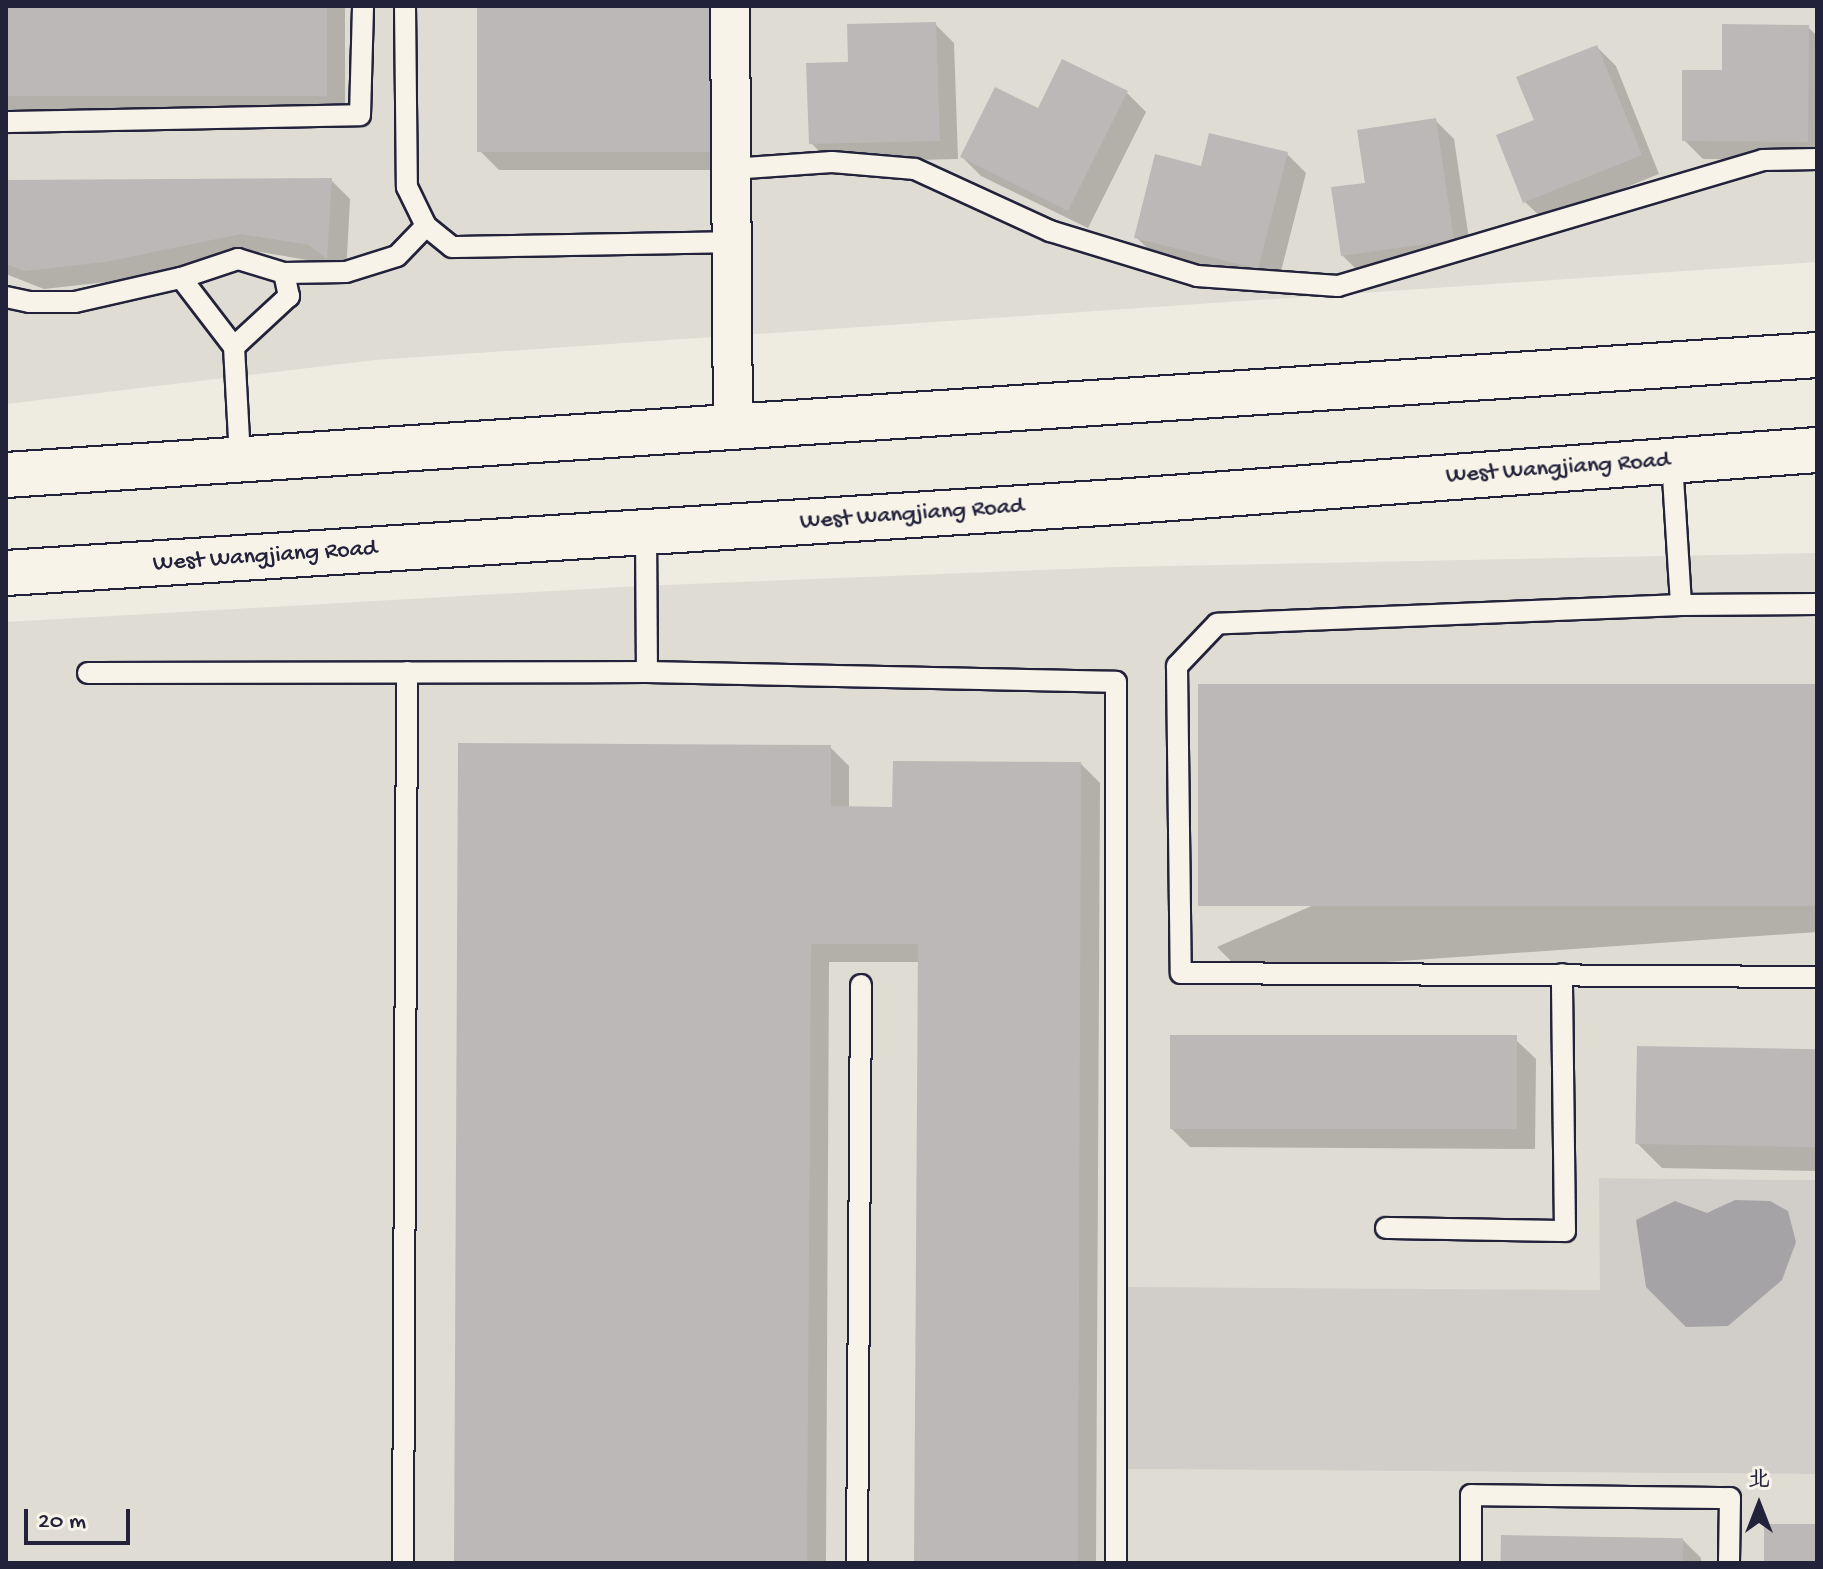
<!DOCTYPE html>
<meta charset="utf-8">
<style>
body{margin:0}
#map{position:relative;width:1823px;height:1569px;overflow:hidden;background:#eeebe1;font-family:"Gochi Hand","LXGW WenKai TC",sans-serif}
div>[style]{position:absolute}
.built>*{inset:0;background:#dfdcd4}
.green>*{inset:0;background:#d1cdc9}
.water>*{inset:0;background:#a6a3a6}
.shadow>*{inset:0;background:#0003;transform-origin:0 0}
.building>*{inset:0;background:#bbb8b7;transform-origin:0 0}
.roads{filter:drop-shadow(2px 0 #22223b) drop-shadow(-2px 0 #22223b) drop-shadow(0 2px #22223b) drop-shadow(0 -2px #22223b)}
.service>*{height:20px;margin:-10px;padding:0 10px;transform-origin:10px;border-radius:10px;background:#f7f3e8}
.minor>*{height:38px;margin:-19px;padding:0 19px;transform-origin:19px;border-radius:19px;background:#f7f3e8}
.primary>*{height:44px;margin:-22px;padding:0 22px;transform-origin:22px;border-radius:22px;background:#f7f3e8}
span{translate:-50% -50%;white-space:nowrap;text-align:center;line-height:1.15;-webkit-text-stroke:7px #f7f3e8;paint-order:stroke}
.street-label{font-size:24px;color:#22223b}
.frame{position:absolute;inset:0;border:8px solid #22223b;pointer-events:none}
.north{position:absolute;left:1719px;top:1465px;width:80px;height:80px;-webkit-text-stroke:6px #f7f3e8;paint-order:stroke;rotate:0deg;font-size:22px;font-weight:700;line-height:32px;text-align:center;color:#22223b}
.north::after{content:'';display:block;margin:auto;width:28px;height:36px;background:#22223b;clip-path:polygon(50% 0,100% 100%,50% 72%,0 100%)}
.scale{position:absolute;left:24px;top:1509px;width:106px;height:36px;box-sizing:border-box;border:4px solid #22223b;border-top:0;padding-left:10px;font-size:24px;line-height:28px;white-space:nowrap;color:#22223b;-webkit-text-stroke:6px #f7f3e8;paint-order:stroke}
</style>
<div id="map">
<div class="built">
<div style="clip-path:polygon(6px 6px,1817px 6px,1817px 262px,375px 360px,6px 404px)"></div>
<div style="clip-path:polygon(1817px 553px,1817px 1180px,1600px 1178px,1600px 1290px,1117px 1288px,1117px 1469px,1817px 1474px,1817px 1563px,6px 1563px,6px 622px,639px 586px,1117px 567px)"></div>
</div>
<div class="green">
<div style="clip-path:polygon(1599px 1178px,1817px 1180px,1817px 1474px,1116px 1469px,1116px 1287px,1600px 1290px)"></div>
</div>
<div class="water">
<div style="clip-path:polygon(1735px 1200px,1770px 1201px,1788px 1211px,1796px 1242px,1782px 1280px,1728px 1326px,1686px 1327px,1646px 1287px,1636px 1220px,1675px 1201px,1707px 1213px)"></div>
</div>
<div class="shadow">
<div style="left:6px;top:6px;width:339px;height:108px"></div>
<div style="clip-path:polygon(479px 6px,730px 6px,731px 170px,499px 170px,480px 151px)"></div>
<div style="clip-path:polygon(935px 24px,954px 43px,958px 159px,830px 162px,811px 143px,850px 63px)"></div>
<div style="clip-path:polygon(1808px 27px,1817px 36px,1817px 160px,1703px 159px,1684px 140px,1724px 72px)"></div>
<div style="clip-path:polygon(1597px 47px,1616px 66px,1659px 174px,1544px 220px,1525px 202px,1536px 121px)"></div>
<div style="clip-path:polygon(1063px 61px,1127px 93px,1146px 112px,1088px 228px,981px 176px,962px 157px,1038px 111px)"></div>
<div style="clip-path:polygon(1435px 120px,1454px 139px,1472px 259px,1362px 275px,1343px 256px,1368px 184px)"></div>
<div style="clip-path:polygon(1287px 154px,1306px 173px,1277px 287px,1155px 256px,1136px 237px,1203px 168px)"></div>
<div style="clip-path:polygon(331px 180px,350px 199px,346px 276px,330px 264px,261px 252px,125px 280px,44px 289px,6px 274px,6px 182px)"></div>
<div style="clip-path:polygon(1817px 686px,1817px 932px,1242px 972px,1217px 947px)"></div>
<div style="clip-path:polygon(830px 747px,849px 766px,849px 808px,894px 809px,1081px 764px,1100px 783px,1096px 1563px,916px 1563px,919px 962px,829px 962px,826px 1563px,456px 1563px)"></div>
<div style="clip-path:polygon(1516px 1040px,1536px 1059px,1535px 1149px,1190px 1147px,1171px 1128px)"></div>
<div style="clip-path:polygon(1817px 1051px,1817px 1171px,1662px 1168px,1637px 1143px)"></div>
<div style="clip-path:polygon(1682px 1539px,1701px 1558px,1701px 1563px,1503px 1563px)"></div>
</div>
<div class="building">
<div style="left:6px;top:6px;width:321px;height:90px"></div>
<div style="left:477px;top:6px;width:235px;height:146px"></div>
<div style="clip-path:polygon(936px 22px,940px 141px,809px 144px,806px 63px,848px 62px,847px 24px)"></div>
<div style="clip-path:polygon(1722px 24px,1809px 25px,1808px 142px,1682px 141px,1682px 70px,1722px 70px)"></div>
<div style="clip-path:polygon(1597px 45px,1642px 155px,1523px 203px,1496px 135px,1534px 120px,1516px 77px)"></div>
<div style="clip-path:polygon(1062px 59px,1128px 91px,1068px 211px,960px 157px,995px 87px,1038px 108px)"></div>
<div style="clip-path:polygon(1436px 118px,1454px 240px,1341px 256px,1331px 187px,1365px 183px,1357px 130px)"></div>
<div style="clip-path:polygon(1209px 133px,1288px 152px,1258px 269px,1134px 238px,1155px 154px,1201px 166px)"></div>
<div style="clip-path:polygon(332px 178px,327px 259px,309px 245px,241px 234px,105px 262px,24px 271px,6px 264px,6px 180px)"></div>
<div style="left:1817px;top:684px;width:222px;height:619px;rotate:90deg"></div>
<div style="clip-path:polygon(458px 743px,831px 745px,831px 806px,892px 807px,893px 761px,1081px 762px,1078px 1563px,914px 1563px,918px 944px,811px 944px,807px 1563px,454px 1563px)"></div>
<div style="left:1170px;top:1035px;width:347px;height:94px"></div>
<div style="left:1637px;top:1046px;width:180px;height:98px;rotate:1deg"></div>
<div style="left:1764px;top:1524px;width:53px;height:39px"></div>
<div style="left:1501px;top:1535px;width:182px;height:28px;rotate:1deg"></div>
</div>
<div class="roads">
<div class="service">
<div style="left:405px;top:6px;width:181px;rotate:89.4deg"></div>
<div style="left:407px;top:187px;width:43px;rotate:64deg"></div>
<div style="left:426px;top:226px;width:33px;rotate:39deg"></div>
<div style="left:452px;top:247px;width:279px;rotate:-1deg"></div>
<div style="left:6px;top:122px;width:354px;rotate:-1.1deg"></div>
<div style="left:360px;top:115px;width:109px;rotate:-88.4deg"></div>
<div style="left:731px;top:169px;width:101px;rotate:-4deg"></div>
<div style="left:832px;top:162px;width:83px;rotate:4.8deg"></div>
<div style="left:915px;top:169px;width:149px;rotate:24.7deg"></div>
<div style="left:1050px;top:231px;width:154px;rotate:17deg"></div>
<div style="left:1197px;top:276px;width:141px;rotate:4.1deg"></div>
<div style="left:1338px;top:286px;width:443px;rotate:-16.5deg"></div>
<div style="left:1763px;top:160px;width:54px;rotate:-1.1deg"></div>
<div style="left:284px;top:273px;width:62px;rotate:-0.9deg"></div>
<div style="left:346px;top:272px;width:53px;rotate:-17.4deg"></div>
<div style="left:397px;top:256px;width:42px;rotate:-46deg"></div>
<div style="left:6px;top:297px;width:24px;rotate:12deg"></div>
<div style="left:29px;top:302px;width:46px"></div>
<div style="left:75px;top:302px;width:109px;rotate:-12.8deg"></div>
<div style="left:234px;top:347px;width:87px;rotate:-127.5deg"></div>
<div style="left:181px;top:278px;width:60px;rotate:-18.4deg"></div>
<div style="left:238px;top:259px;width:48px;rotate:16.9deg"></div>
<div style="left:284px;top:273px;width:24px;rotate:78deg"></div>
<div style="left:289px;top:296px;width:75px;rotate:137.2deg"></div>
<div style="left:234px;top:347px;width:112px;rotate:86.9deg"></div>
<div style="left:1672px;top:461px;width:144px;rotate:86.4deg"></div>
<div style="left:1681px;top:605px;width:464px;rotate:177.7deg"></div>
<div style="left:1217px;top:624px;width:58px;rotate:133.6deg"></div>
<div style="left:1177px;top:666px;width:307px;rotate:89.3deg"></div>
<div style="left:1181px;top:973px;width:636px;rotate:0.36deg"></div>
<div style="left:646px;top:532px;width:140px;rotate:89.6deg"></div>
<div style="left:1681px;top:605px;width:136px;rotate:-0.4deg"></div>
<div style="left:88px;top:673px;width:559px;rotate:-0.1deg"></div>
<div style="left:647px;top:672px;width:469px;rotate:1.2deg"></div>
<div style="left:1116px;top:682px;width:881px;rotate:90deg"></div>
<div style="left:1386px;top:1228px;width:179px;rotate:1deg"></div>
<div style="left:1565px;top:1231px;width:257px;rotate:-90.7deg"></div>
<div style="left:403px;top:1563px;width:891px;rotate:-89.74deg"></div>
<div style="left:857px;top:1563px;width:578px;rotate:-89.6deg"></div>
<div style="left:1471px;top:1563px;width:68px;rotate:-90deg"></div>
<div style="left:1471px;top:1495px;width:259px;rotate:0.7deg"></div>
<div style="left:1730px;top:1498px;width:65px;rotate:90.9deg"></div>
</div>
<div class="minor">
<div style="left:730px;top:6px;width:421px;rotate:89.6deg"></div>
</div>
<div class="primary">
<div style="left:6px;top:475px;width:1815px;rotate:-3.79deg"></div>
<div style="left:6px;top:573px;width:1113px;rotate:-3.66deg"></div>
<div style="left:1117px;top:502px;width:702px;rotate:-4.25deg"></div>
</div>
</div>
<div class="street-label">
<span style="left:1558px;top:469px;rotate:-4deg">West Wangjiang Road</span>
<span style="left:912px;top:515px;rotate:-4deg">West Wangjiang Road</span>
<span style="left:265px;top:557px;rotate:-4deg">West Wangjiang Road</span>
</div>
<div class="frame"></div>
<div class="north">北</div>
<div class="scale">20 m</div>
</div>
